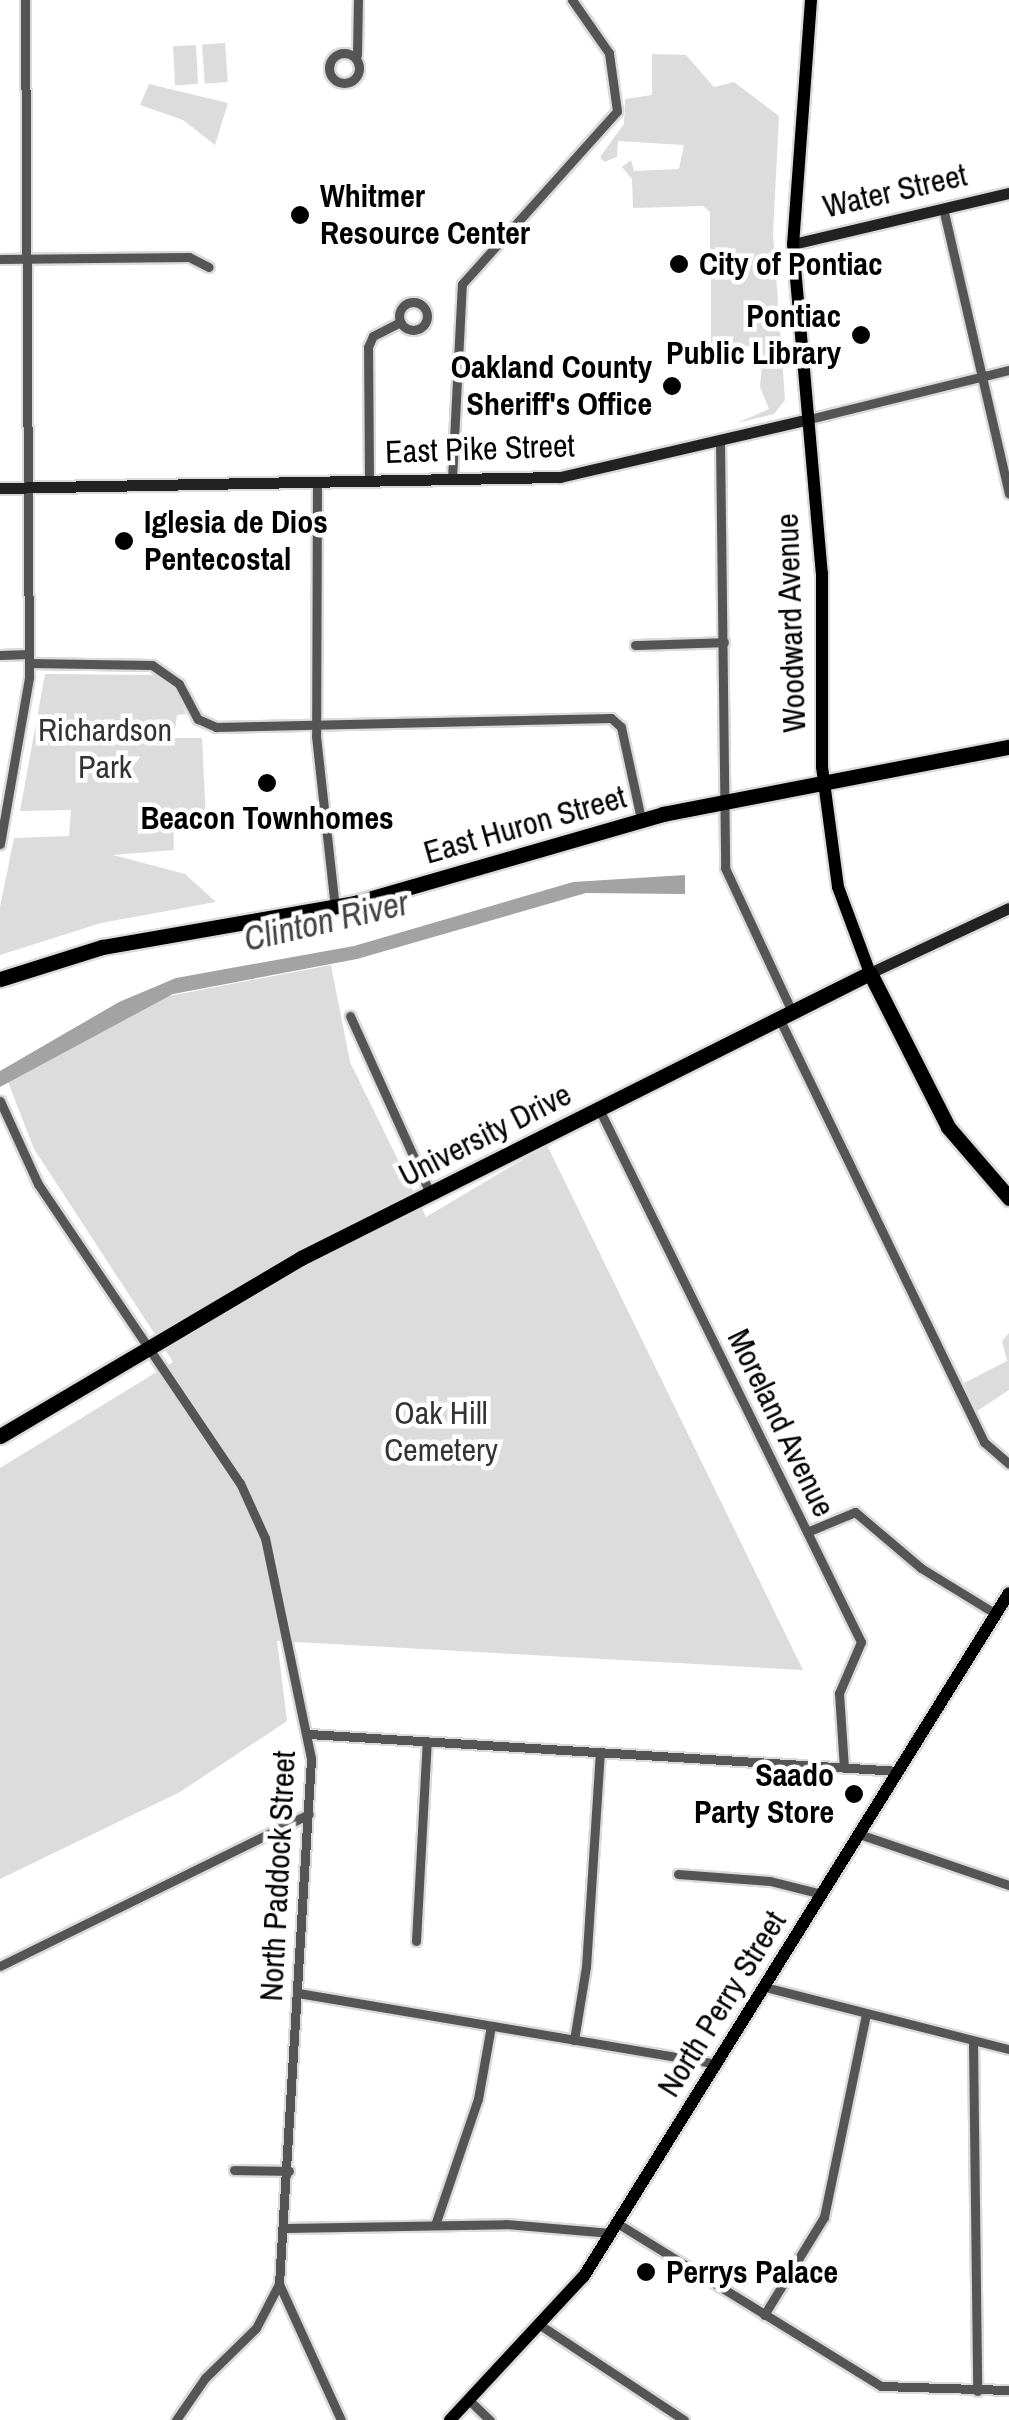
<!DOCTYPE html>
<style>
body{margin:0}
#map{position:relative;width:1009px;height:2420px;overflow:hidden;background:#fff;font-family:"Archivo Narrow",sans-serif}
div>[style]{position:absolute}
.green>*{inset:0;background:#dcdcdc;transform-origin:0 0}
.water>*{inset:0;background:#a3a3a3}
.roads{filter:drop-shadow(2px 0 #dbdbdb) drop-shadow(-2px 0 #dbdbdb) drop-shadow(0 2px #dbdbdb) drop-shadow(0 -2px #dbdbdb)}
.street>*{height:9px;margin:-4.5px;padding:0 4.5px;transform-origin:4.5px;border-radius:4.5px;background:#555}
.street>.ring{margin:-4.5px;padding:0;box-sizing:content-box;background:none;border:9px solid #555;border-radius:50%}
.secondary>*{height:11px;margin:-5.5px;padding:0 5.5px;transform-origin:5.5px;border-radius:5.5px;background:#222}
.primary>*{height:12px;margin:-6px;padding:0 6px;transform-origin:6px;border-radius:6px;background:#000}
.highway>*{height:15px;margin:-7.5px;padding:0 7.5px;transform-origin:7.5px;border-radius:7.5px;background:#000}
.dots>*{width:28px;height:28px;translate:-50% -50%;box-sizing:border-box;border:5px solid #fff;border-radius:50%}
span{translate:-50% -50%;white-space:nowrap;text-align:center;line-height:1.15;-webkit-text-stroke:9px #fff;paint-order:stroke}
.street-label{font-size:32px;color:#000}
.poi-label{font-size:32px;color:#000;font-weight:700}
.left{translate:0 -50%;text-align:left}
.right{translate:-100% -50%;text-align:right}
.park-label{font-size:32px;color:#333}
.water-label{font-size:35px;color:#444;font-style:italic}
</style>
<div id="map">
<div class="green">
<div style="left:225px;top:43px;width:39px;height:23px;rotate:86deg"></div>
<div style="left:196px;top:45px;width:39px;height:23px;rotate:87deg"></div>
<div style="clip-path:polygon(652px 54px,686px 55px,714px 87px,734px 82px,779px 116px,773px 233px,785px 400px,774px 414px,737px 423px,769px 409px,760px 387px,763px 354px,755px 354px,754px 346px,711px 347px,711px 278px,748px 271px,748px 262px,710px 249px,710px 212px,703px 206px,633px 208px,632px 179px,622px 167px,631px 160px,634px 171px,679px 169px,684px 145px,618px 141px,617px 157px,604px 162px,600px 157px,624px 124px,625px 99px,652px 95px)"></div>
<div style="clip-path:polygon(149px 84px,228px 103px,215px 145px,183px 120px,140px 105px)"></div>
<div style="clip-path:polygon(45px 674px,159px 675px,176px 690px,186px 714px,177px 715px,174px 738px,202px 738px,206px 821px,173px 822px,174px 850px,113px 855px,185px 874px,216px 902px,101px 923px,0 955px,0 907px,14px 838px,69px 836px,71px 810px,20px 811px)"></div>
<div style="clip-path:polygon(331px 965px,350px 1062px,426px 1217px,547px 1145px,803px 1670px,277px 1641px,287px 1721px,180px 1792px,0 1879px,0 1468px,173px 1362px,34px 1149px,8px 1082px,164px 997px)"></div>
<div style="clip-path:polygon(1009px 1333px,1009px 1390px,977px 1411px,964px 1383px,1007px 1361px,1002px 1341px)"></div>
</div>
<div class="water">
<div style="clip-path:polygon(685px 875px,685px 894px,586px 893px,357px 959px,173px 994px,0 1087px,0 1071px,119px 1002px,176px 978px,354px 946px,573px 882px)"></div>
</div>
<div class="roads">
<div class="street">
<div class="ring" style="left:329px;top:53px;width:21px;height:21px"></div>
<div style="left:357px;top:55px;width:55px;rotate:-89deg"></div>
<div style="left:943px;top:208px;width:293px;rotate:77deg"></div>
<div style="left:0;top:259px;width:189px;rotate:-0.6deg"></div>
<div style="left:189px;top:257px;width:22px;rotate:27deg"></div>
<div class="ring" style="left:399px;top:302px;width:19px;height:19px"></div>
<div style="left:805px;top:420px;width:210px;rotate:-13.8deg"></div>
<div style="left:720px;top:441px;width:427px;rotate:89.3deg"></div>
<div style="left:725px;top:868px;width:159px;rotate:65deg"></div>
<div style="left:452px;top:479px;width:195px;rotate:-87.1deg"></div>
<div style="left:462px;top:284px;width:232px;rotate:-48.1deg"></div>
<div style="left:617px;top:111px;width:59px;rotate:-97.9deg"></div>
<div style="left:609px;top:53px;width:65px;rotate:-124.9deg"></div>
<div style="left:369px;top:480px;width:133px;rotate:-90.4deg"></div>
<div style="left:368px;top:347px;width:12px;rotate:-66deg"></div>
<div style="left:373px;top:336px;width:30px;rotate:-27deg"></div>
<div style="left:317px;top:481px;width:255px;rotate:90.2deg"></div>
<div style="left:316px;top:736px;width:172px;rotate:83.7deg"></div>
<div style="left:635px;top:645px;width:89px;rotate:-1.9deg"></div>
<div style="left:0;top:655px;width:29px;rotate:-2deg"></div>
<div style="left:29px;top:663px;width:123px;rotate:0.9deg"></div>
<div style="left:152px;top:665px;width:33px;rotate:35deg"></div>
<div style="left:179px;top:684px;width:40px;rotate:62deg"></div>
<div style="left:198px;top:719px;width:20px;rotate:24deg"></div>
<div style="left:216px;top:727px;width:395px;rotate:-1.3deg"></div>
<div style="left:611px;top:718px;width:13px;rotate:42deg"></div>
<div style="left:621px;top:727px;width:94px;rotate:77.7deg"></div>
<div style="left:0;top:844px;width:169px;rotate:-80.1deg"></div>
<div style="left:29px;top:677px;width:677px;rotate:-90.34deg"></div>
<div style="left:350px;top:1016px;width:194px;rotate:65.7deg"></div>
<div style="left:779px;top:1018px;width:471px;rotate:64.2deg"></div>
<div style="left:984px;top:1442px;width:33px;rotate:41deg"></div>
<div style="left:0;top:1101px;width:91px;rotate:65.4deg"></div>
<div style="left:38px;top:1184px;width:361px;rotate:56deg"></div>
<div style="left:240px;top:1483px;width:60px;rotate:65.6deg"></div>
<div style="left:265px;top:1538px;width:226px;rotate:78.2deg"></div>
<div style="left:311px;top:1759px;width:526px;rotate:93.49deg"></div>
<div style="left:279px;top:2284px;width:149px;rotate:65.5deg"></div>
<div style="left:599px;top:1109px;width:594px;rotate:63.82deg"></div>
<div style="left:861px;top:1642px;width:56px;rotate:113.3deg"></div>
<div style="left:839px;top:1693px;width:75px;rotate:86.2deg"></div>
<div style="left:807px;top:1532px;width:52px;rotate:-22.6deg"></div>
<div style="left:855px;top:1512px;width:87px;rotate:40.3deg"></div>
<div style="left:921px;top:1568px;width:88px;rotate:31.5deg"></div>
<div style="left:309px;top:1734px;width:590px;rotate:3.59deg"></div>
<div style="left:859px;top:1834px;width:158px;rotate:18.8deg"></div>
<div style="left:678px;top:1874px;width:92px;rotate:4.4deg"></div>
<div style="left:770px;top:1881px;width:54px;rotate:14deg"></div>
<div style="left:416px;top:1941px;width:200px;rotate:-86.9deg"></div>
<div style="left:0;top:1966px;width:344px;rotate:-26.2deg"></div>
<div style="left:765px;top:1987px;width:252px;rotate:14.3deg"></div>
<div style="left:298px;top:1993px;width:425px;rotate:9.6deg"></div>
<div style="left:574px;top:2040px;width:74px;rotate:-80.7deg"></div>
<div style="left:586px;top:1967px;width:215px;rotate:-86.3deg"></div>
<div style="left:973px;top:2041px;width:350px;rotate:89.3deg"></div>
<div style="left:234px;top:2170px;width:55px;rotate:1deg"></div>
<div style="left:617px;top:2223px;width:310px;rotate:31.7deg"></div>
<div style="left:881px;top:2386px;width:128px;rotate:1.8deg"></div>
<div style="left:435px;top:2225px;width:133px;rotate:-71.2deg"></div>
<div style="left:478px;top:2099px;width:74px;rotate:-79.9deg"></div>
<div style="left:286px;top:2228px;width:220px;rotate:-1deg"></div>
<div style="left:506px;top:2224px;width:105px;rotate:4.9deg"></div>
<div style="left:764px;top:2315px;width:115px;rotate:-58.5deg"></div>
<div style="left:824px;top:2217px;width:207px;rotate:-78.3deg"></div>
<div style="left:543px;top:2327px;width:169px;rotate:33.4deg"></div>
<div style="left:470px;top:2401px;width:28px;rotate:44deg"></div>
<div style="left:176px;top:2420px;width:51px;rotate:-55.4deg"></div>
<div style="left:205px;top:2378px;width:71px;rotate:-44.4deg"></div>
<div style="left:256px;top:2328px;width:50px;rotate:-62.4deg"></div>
</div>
<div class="secondary">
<div style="left:793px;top:244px;width:222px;rotate:-13.3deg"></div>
<div style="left:0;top:488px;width:560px;rotate:-1.13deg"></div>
<div style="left:560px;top:477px;width:252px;rotate:-13.1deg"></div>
<div style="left:870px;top:973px;width:153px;rotate:-25.1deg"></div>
</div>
<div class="primary">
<div style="left:811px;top:0;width:245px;rotate:94.2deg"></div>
<div style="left:793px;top:244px;width:330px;rotate:85deg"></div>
<div style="left:822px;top:573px;width:194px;rotate:90deg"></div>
<div style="left:822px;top:767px;width:121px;rotate:82.4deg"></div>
<div style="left:838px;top:887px;width:92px;rotate:69.6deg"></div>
<div style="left:450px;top:2420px;width:197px;rotate:-47.1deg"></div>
<div style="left:584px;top:2276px;width:804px;rotate:-58.11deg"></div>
</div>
<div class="highway">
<div style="left:0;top:979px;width:107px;rotate:-17.4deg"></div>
<div style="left:102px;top:947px;width:257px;rotate:-9.9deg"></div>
<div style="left:355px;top:903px;width:321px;rotate:-16.1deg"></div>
<div style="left:663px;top:814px;width:352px;rotate:-11deg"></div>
<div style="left:0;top:1436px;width:350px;rotate:-30.6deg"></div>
<div style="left:301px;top:1258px;width:636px;rotate:-26.61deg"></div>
<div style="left:870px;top:973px;width:173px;rotate:63.1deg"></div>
<div style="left:948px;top:1127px;width:94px;rotate:49.3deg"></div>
</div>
</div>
<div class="dots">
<div style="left:300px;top:215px;background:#000"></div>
<div style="left:679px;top:264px;background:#000"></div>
<div style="left:861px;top:335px;background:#000"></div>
<div style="left:672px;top:386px;background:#000"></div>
<div style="left:124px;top:541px;background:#000"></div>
<div style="left:267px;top:783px;background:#000"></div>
<div style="left:854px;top:1794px;background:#000"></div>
<div style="left:646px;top:2272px;background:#000"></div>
</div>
<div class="street-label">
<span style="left:895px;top:191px;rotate:-13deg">Water Street</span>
<span style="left:480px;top:449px;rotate:-2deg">East Pike Street</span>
<span style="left:791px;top:623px;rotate:-92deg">Woodward Avenue</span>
<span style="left:525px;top:825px;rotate:-16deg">East Huron Street</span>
<span style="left:485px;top:1135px;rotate:-27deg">University Drive</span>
<span style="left:781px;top:1423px;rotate:64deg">Moreland Avenue</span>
<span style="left:278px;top:1876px;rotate:-87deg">North Paddock Street</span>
<span style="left:722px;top:2004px;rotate:-58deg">North Perry Street</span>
</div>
<div class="poi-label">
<span class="left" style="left:320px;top:215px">Whitmer<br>Resource Center</span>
<span class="left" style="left:699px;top:264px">City of Pontiac</span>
<span class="right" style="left:841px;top:335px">Pontiac<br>Public Library</span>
<span class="right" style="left:652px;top:386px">Oakland County<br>Sheriff's Office</span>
<span class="left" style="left:144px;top:541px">Iglesia de Dios<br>Pentecostal</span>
<span style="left:267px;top:818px">Beacon Townhomes</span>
<span class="right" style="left:834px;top:1794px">Saado<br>Party Store</span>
<span class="left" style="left:666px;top:2272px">Perrys Palace</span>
</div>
<div class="park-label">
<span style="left:105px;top:749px">Richardson<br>Park</span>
<span style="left:441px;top:1432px">Oak Hill<br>Cemetery</span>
</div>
<div class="water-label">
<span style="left:326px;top:921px;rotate:-13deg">Clinton River</span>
</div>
</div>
